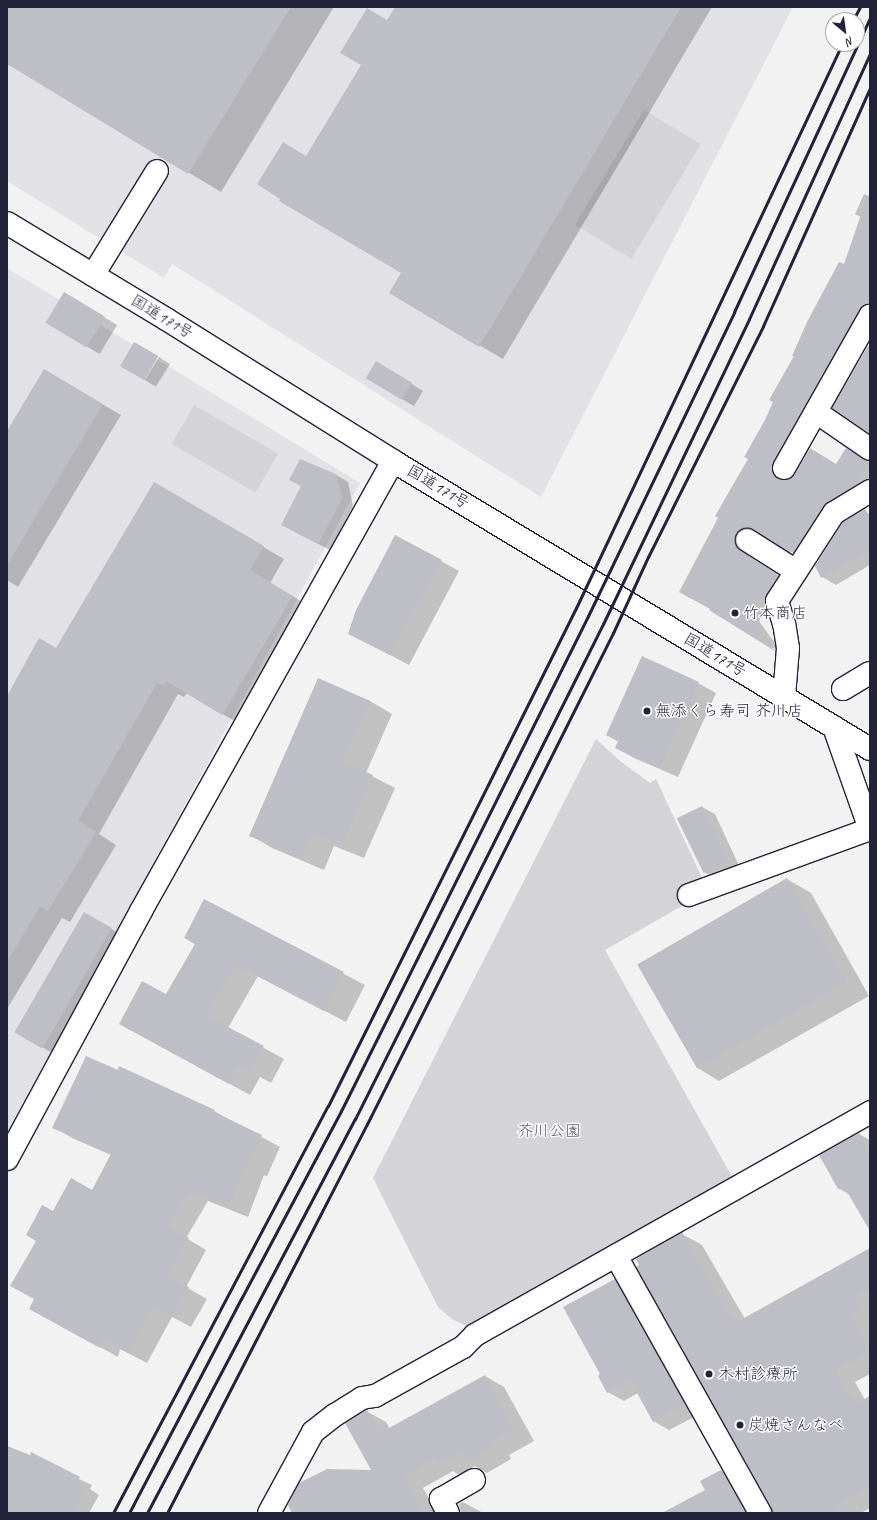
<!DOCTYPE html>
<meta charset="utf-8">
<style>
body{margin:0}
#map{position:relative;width:877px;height:1520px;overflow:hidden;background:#f2f2f3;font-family:Caveat,"Klee One",sans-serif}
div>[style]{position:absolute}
.built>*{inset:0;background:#e2e2e6}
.green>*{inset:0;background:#d3d3d8;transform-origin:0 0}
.shadow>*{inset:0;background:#0003;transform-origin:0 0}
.building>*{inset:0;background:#bebec6;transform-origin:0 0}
.roads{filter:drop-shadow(1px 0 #22223b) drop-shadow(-1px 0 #22223b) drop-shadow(0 1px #22223b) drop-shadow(0 -1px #22223b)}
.minor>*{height:22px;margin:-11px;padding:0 11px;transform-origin:11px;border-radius:11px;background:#fff}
.highway>*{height:22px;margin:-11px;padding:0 11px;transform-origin:11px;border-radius:11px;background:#fff}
.rail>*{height:3px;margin:-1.5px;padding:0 1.5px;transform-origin:1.5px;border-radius:1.5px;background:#22223b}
.dots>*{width:11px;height:11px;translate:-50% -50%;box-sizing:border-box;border:2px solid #fff;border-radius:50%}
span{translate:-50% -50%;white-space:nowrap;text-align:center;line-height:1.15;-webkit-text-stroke:3px #fff;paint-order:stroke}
.street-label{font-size:16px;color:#22223b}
.poi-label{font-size:16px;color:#22223b}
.left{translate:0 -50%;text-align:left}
.park-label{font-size:16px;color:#57576a}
.frame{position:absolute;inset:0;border:8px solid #22223b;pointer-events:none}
.north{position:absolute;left:825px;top:12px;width:40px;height:40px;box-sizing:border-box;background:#fff;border:1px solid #a7a7b1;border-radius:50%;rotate:151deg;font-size:11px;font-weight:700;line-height:16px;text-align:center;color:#22223b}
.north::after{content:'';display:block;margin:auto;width:14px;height:18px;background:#22223b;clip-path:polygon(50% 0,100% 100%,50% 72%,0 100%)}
</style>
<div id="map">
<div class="built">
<div style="clip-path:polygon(7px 7px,793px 7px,541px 497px,172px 264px,164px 278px,7px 181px)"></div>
<div style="clip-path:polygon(7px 268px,360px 483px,7px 1132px)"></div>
</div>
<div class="green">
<div style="left:644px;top:110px;width:66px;height:134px;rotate:31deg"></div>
<div style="left:194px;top:405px;width:97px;height:45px;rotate:30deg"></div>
<div style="clip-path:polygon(596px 739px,620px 761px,650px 783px,656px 779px,703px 880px,678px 886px,687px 903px,605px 950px,735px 1182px,474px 1330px,452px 1319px,438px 1307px,373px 1178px)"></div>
</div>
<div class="shadow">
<div style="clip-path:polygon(7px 7px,334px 7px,221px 192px,7px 63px)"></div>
<div style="clip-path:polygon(396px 7px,712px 7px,503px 359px,390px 293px,402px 273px,388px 22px)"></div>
<div style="clip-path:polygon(870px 193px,870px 314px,781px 474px,785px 481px,836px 465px,865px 461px,870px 462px,870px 482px,800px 557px,758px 532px,744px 546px,745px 553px,750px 557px,786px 580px,759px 621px,782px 653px,711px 610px,749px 459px,766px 420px,844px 266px,861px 217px,855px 214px,864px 194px,869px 196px)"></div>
<div style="left:64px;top:293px;width:62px;height:34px;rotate:31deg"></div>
<div style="left:159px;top:357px;width:13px;height:27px;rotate:32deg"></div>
<div style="clip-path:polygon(388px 369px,423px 391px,414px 406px,402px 399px)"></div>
<div style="clip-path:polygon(44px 371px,121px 415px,18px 587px,7px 580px,7px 433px)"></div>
<div style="clip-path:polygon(336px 475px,348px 482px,353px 506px,330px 550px,293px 531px)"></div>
<div style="clip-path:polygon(154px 483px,284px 559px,270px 583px,313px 608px,243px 726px,187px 693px,184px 697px,178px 694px,99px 834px,116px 845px,70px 922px,62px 918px,7px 1009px,7px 698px,57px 649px)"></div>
<div style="clip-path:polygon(870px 513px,870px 565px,836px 585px,822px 577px,838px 532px)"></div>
<div style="clip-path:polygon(441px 561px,459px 571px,409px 665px,349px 633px)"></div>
<div style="clip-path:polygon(319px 679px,370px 701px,392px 714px,366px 773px,395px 788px,364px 858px,334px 846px,324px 870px,272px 848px,250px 835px)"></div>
<div style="clip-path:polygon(698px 683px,716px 693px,678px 777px,634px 758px,616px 748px,619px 742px,607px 735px)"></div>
<div style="clip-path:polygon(702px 807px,715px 814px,740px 868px,716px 879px,704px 872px,678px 818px)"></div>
<div style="clip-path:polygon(787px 879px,811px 893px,869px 996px,719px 1081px,696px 1067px)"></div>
<div style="clip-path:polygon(204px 901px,365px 985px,346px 1022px,258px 976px,228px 1028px,284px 1059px,271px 1083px,260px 1077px,250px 1095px,120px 1024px,166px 995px,196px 944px)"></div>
<div style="left:84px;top:913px;width:52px;height:137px;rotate:30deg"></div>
<div style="clip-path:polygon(214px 1111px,280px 1147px,267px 1176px,264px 1175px,248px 1217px,208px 1201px,186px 1238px,206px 1250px,186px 1287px,207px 1299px,191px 1327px,172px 1317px,147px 1363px,120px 1349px,118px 1357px,49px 1319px,35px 1299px,54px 1212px,92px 1191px,111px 1155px,72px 1138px,54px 1127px)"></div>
<div style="clip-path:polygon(859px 1134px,870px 1140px,870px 1229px,850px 1195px,838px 1188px)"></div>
<div style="clip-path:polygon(682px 1234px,702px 1245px,745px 1319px,870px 1250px,870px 1374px,855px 1382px,865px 1400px,870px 1397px,870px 1508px,861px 1513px,773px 1513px)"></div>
<div style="clip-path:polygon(614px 1280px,631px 1289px,700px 1414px,669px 1430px,653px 1421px,638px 1393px,624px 1401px,608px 1392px,602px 1375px)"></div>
<div style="clip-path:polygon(485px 1376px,504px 1387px,534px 1441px,509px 1455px,511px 1459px,487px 1473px,475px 1466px,459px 1475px,453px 1471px,423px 1488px,437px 1513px,293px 1513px,373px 1471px,366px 1411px,386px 1422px,390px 1429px)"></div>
<div style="clip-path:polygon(7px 1446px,92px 1485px,90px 1489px,99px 1495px,89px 1513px,7px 1513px)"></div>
<div style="clip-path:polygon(721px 1471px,741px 1482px,760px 1513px,679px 1513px,706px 1490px)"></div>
<div style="clip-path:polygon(463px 1502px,483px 1513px,461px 1513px,459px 1504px)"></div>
</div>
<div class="building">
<div style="clip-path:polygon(7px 7px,291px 7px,188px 174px,7px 64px)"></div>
<div style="clip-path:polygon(395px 7px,681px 7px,479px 347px,389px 293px,401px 273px,279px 201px,280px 199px,257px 184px,283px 142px,306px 156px,361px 65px,340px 53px,367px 8px,387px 20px)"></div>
<div style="clip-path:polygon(867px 197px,870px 197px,870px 297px,866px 304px,859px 310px,808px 401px,806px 399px,773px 462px,772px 468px,773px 475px,778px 479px,784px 480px,790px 479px,795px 474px,810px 448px,836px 464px,846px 448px,870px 462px,855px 486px,824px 506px,801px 542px,799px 539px,790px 553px,748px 528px,741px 529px,736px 534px,735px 539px,736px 545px,740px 551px,777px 574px,750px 615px,775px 651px,709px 610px,710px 609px,679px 592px,718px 518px,715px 516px,748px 459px,744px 457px,765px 420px,773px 402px,769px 400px,794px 356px,792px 356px,807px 322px,839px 262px,844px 264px)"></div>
<div style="left:64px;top:292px;width:48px;height:36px;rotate:31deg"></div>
<div style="left:134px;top:342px;width:28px;height:28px;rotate:30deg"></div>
<div style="clip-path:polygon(868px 346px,870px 347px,870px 434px,832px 408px)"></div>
<div style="left:376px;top:361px;width:42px;height:20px;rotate:31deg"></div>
<div style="clip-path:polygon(44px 369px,103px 404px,7px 565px,7px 431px)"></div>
<div style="clip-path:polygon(300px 459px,336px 474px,342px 499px,318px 544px,281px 525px,301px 486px,289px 480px)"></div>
<div style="clip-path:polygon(154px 482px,264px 546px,250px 570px,293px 596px,222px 715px,166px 681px,163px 686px,157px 683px,78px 821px,96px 832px,48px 911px,40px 906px,7px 962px,7px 696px,39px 638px,56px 648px)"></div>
<div style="clip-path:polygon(865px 509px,870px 517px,870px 550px,821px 578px,815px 566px,843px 522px)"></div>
<div style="clip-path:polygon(395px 535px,442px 560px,390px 655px,348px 634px,356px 610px)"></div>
<div style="clip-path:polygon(642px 656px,699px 682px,660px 768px,615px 748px,618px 741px,606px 735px)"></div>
<div style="clip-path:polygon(318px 678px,370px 701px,343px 762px,373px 775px,342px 846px,312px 834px,301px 858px,249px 836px)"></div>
<div style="left:702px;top:806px;width:61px;height:28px;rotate:64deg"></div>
<div style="left:787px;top:878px;width:120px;height:173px;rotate:60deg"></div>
<div style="clip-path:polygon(204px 899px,344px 972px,324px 1011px,236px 965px,207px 1016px,264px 1046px,250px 1072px,238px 1066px,229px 1084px,119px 1024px,142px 981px,166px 994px,195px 944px,184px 938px)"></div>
<div style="left:84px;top:912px;width:32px;height:139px;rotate:30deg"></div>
<div style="clip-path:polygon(86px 1056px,118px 1070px,119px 1066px,215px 1110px,214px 1112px,262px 1135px,248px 1166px,246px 1165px,229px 1207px,189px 1191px,168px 1227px,189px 1238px,168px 1276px,189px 1287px,173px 1317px,153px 1307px,128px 1353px,102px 1339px,100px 1348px,29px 1309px,34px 1299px,10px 1286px,36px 1241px,26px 1235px,42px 1205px,53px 1211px,71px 1178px,92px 1190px,111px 1154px,52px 1128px)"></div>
<div style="clip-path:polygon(859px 1133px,870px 1152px,870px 1231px,846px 1190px,844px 1191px,842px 1187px,838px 1189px,819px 1155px)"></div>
<div style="clip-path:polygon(682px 1232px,735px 1323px,870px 1248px,870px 1288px,855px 1296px,862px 1310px,851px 1315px,870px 1351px,836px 1370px,855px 1404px,870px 1396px,870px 1486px,836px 1505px,841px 1513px,772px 1513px,771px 1507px,636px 1267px,639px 1265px,636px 1259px)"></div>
<div style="clip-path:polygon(615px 1279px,685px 1404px,653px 1422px,630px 1380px,607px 1393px,598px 1376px,600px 1374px,563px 1307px)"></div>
<div style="clip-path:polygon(485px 1375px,515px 1429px,490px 1443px,493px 1448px,467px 1462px,461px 1452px,439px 1464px,436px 1458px,404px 1477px,425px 1513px,292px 1513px,288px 1505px,299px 1483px,327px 1469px,371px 1470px,345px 1423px,367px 1410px,380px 1433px)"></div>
<div style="clip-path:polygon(7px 1446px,30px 1455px,31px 1452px,80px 1477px,77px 1482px,87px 1487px,73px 1513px,7px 1513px)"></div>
<div style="clip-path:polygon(721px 1470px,746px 1513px,662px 1513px,705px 1490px,700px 1481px)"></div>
</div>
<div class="roads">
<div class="minor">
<div style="left:93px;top:275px;width:122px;rotate:-58.4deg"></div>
<div style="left:816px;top:412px;width:65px;rotate:34.4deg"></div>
<div style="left:784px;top:468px;width:175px;rotate:-60.5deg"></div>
<div style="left:747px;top:540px;width:58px;rotate:32.3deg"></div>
<div style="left:843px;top:689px;width:31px;rotate:-31deg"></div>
<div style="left:784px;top:696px;width:48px;rotate:-85.2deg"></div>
<div style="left:788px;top:648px;width:24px;rotate:-99deg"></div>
<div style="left:784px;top:624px;width:24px;rotate:-107deg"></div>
<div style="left:777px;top:601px;width:105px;rotate:-57.1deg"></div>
<div style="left:834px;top:513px;width:42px;rotate:-31.4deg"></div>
<div style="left:834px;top:727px;width:108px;rotate:70.6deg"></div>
<div style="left:689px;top:895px;width:193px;rotate:-20deg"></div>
<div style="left:7px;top:1159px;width:282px;rotate:-61.6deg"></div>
<div style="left:141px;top:911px;width:516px;rotate:-60.75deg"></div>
<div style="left:616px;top:1256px;width:295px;rotate:60.7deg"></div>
<div style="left:269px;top:1513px;width:92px;rotate:-61.5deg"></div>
<div style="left:313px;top:1432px;width:28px;rotate:-38deg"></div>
<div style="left:335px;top:1415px;width:32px;rotate:-32deg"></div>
<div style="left:362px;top:1398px;width:13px;rotate:-9deg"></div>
<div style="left:375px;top:1396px;width:101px;rotate:-29.1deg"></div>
<div style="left:463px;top:1347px;width:17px;rotate:-45deg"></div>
<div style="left:475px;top:1335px;width:454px;rotate:-29.4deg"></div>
<div style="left:448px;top:1513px;width:16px;rotate:-117deg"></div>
<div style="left:441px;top:1499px;width:38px;rotate:-30deg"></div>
</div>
<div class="highway">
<div style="left:7px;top:223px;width:186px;rotate:31.1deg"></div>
<div style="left:166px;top:319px;width:268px;rotate:32deg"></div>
<div style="left:393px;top:461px;width:557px;rotate:31.12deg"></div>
</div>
</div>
<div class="rail">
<div style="left:853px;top:20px;width:15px;rotate:-62deg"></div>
<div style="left:113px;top:1513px;width:460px;rotate:-62.2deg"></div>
<div style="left:328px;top:1106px;width:556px;rotate:-63.53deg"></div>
<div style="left:576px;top:608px;width:624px;rotate:-64.75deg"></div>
<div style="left:129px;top:1513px;width:242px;rotate:-62.4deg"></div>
<div style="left:241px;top:1299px;width:213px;rotate:-62deg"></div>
<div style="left:341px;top:1111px;width:553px;rotate:-63.48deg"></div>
<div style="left:588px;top:616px;width:337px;rotate:-64.3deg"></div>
<div style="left:734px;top:312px;width:324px;rotate:-65.2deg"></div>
<div style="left:147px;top:1513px;width:446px;rotate:-62.2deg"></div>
<div style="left:355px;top:1119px;width:554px;rotate:-63.39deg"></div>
<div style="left:603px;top:624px;width:338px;rotate:-64.4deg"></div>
<div style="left:749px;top:319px;width:292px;rotate:-65.5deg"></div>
<div style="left:167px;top:1513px;width:437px;rotate:-62.8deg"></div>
<div style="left:367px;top:1124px;width:549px;rotate:-63.39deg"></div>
<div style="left:613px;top:633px;width:84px;rotate:-65.3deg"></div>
<div style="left:648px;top:557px;width:258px;rotate:-63.5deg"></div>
<div style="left:763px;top:326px;width:261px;rotate:-65.8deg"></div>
</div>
<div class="dots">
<div style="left:735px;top:613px;background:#22223b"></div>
<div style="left:647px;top:711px;background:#22223b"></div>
<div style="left:709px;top:1374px;background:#22223b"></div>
<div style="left:740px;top:1425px;background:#22223b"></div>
</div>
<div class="street-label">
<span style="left:162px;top:317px;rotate:31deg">国道171号</span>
<span style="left:438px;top:487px;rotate:31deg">国道171号</span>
<span style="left:715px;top:655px;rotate:31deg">国道171号</span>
</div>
<div class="poi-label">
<span class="left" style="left:743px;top:613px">竹本商店</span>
<span class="left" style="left:655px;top:711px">無添くら寿司 芥川店</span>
<span class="left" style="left:718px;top:1374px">木村診療所</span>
<span class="left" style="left:748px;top:1425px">炭焼さんなべ</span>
</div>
<div class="park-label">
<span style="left:549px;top:1131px">芥川公園</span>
</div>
<div class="frame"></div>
<div class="north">N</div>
</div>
